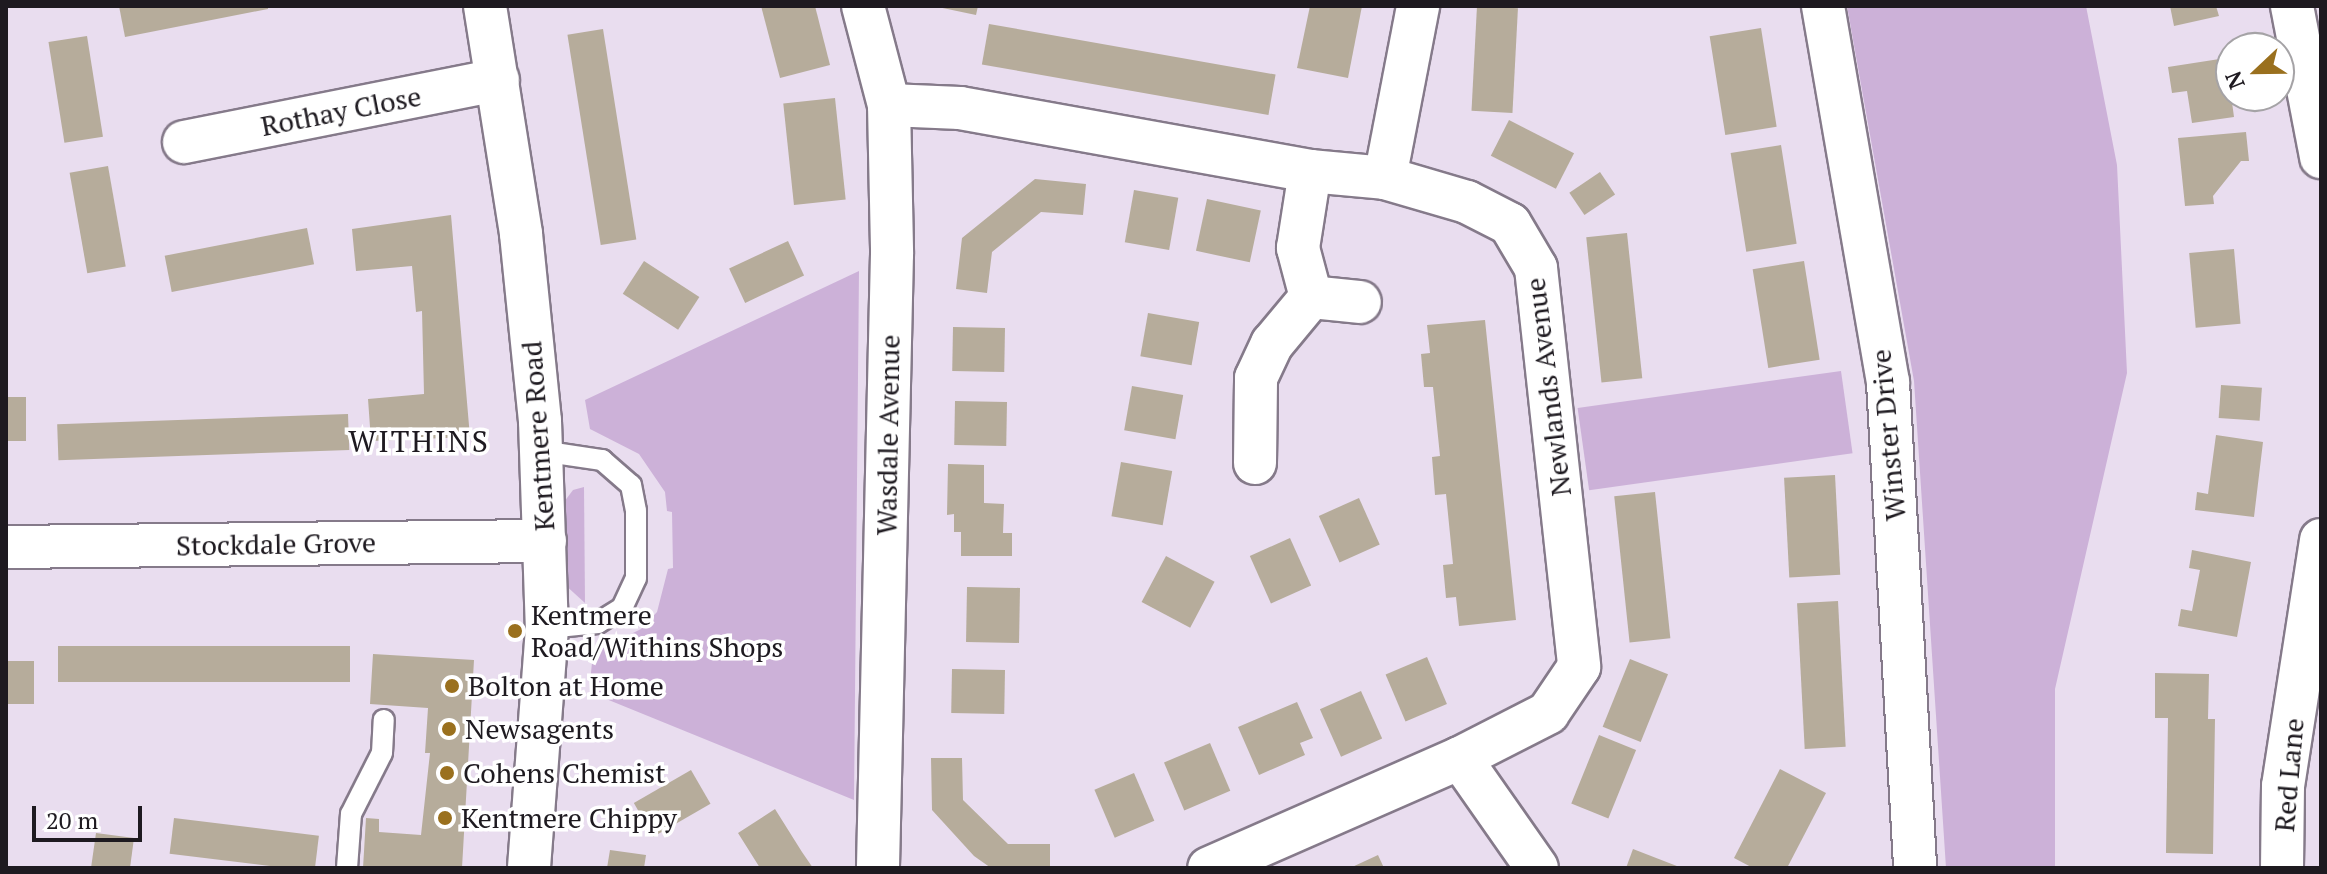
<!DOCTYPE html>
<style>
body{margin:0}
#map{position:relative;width:2327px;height:874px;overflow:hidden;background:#e9ddef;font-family:"PT Serif",serif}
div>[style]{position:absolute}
.green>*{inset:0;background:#ccb1d8;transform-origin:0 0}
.building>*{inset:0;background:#b6ac9b;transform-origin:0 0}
.roads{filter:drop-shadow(2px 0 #857a8a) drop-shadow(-2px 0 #857a8a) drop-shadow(0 2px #857a8a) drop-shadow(0 -2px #857a8a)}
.lane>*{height:20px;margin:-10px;padding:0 10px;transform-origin:10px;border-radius:10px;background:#fff}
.street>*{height:42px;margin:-21px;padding:0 21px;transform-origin:21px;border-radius:21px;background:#fff}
.dots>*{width:22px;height:22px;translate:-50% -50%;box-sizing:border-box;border:4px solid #fff;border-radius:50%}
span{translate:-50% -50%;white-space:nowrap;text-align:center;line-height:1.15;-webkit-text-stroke:7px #fff;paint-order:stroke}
.street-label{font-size:28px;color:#1e1a20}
.poi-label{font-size:28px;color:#1e1a20}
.left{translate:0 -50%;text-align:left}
.neighbourhood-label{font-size:30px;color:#1e1a20;letter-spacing:2px}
.frame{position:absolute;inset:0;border:8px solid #1e1a20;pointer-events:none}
.north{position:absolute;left:2215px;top:32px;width:80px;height:80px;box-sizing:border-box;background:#fff;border:2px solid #a5a3a6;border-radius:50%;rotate:248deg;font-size:22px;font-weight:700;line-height:32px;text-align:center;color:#1e1a20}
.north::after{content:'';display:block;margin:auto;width:28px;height:36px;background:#9a701e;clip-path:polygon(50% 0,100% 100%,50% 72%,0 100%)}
.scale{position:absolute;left:32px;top:806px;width:110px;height:36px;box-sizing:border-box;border:4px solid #1e1a20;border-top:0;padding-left:10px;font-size:24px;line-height:28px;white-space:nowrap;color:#1e1a20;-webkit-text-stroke:6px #fff;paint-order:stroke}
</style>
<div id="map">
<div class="green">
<div style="clip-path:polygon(1847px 6px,2086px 6px,2117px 165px,2127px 373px,2055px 689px,2055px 868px,1946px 868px,1914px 381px)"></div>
<div style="clip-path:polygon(859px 271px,854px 800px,589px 692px,593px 653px,641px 629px,657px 612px,668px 569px,673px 568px,672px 512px,667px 511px,665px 492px,639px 454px,590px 429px,585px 400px)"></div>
<div style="left:1841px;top:371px;width:83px;height:266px;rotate:82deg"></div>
<div style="clip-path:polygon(584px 487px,585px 603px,563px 583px,561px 506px,573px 490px)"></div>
</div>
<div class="building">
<div style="clip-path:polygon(119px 6px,268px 6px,268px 9px,125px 37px)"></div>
<div style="clip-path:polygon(761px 6px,815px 6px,830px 65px,780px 78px)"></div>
<div style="clip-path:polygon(933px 6px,978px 6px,976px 15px)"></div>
<div style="clip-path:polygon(1310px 6px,1362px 6px,1348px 78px,1297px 68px)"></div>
<div style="left:1477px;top:6px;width:41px;height:105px;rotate:3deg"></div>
<div style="clip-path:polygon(2170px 6px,2216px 6px,2219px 16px,2174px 26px)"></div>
<div style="left:989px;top:24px;width:291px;height:41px;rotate:10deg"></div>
<div style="left:1761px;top:28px;width:100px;height:52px;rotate:81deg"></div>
<div style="left:603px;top:29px;width:213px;height:36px;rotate:81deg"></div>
<div style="left:87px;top:36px;width:102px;height:39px;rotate:81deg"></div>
<div style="clip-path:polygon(2226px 58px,2234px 117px,2192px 123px,2187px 91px,2172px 93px,2168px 67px)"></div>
<div style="left:835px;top:98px;width:102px;height:52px;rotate:84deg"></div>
<div style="left:1509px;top:120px;width:73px;height:40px;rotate:27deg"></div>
<div style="clip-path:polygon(2246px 132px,2249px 161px,2241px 161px,2213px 196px,2214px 204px,2185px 206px,2178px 138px)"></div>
<div style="left:1781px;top:145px;width:100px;height:51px;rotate:81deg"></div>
<div style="left:108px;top:166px;width:102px;height:39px;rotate:80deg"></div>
<div style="left:1600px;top:172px;width:27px;height:37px;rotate:56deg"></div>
<div style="clip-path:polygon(1035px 179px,1086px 184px,1083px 215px,1041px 212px,992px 252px,987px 293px,956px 289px,962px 238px)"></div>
<div style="left:1134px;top:190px;width:45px;height:53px;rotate:10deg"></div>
<div style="left:1207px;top:199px;width:55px;height:53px;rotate:12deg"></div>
<div style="clip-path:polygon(451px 215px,470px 437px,371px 441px,368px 399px,424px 394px,422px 311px,416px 312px,412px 266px,356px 271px,352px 229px)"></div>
<div style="left:307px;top:228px;width:37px;height:145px;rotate:79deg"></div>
<div style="left:1627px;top:233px;width:146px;height:41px;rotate:84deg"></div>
<div style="left:788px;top:241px;width:38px;height:65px;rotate:65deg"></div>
<div style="left:2234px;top:249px;width:75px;height:45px;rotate:85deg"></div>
<div style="left:644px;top:261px;width:66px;height:39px;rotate:33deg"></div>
<div style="left:1804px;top:261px;width:100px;height:52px;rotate:81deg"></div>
<div style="left:1148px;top:313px;width:52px;height:44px;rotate:10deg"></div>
<div style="clip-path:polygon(1485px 320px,1516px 620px,1459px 626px,1456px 597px,1446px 598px,1443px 565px,1453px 564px,1446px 494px,1435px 495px,1432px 457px,1440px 456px,1433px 387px,1424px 387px,1421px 354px,1430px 353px,1427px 325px)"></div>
<div style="left:953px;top:327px;width:52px;height:44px;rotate:1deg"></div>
<div style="left:2221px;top:385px;width:41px;height:33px;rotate:4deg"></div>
<div style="left:1132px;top:386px;width:52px;height:45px;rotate:10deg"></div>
<div style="left:6px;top:397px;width:20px;height:44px"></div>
<div style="left:955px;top:401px;width:52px;height:44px;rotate:1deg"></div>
<div style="left:348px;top:414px;width:36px;height:291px;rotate:88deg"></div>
<div style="clip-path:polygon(2216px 435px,2263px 442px,2254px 517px,2195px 510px,2197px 492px,2208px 494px)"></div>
<div style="left:1121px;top:462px;width:52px;height:55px;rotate:10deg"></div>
<div style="clip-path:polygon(948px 464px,984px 465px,984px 503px,1004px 504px,1003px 533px,1012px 533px,1012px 556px,961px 556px,961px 532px,954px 532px,954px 514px,947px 515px)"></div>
<div style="left:1835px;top:475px;width:100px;height:51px;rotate:87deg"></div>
<div style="left:1655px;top:492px;width:147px;height:41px;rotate:84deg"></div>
<div style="left:1359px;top:498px;width:51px;height:44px;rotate:66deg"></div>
<div style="left:1290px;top:538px;width:52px;height:44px;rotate:66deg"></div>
<div style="clip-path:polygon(2192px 550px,2251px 562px,2237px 637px,2178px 626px,2181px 609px,2192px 611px,2200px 570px,2189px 568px)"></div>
<div style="left:1166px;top:556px;width:55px;height:52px;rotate:28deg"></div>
<div style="left:967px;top:587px;width:53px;height:55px;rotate:1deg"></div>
<div style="left:1838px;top:601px;width:146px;height:41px;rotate:87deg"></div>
<div style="left:350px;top:646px;width:36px;height:292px;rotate:90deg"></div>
<div style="clip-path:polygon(373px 654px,474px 660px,462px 868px,363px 868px,366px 818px,379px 819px,379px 832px,421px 835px,430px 753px,425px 753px,428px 708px,370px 704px)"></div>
<div style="left:1427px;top:657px;width:51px;height:45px;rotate:67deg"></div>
<div style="left:1630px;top:659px;width:41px;height:73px;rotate:22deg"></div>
<div style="left:6px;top:661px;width:28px;height:43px"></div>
<div style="left:952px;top:669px;width:53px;height:44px;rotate:1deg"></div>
<div style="clip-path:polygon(2155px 673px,2209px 674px,2208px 719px,2215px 719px,2213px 854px,2166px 853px,2168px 718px,2155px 718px)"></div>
<div style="left:1361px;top:691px;width:52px;height:45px;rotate:66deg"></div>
<div style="clip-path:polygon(1297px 702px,1313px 738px,1300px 743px,1305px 755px,1259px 775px,1238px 727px)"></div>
<div style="left:1599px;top:735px;width:40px;height:74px;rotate:22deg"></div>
<div style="left:1210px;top:743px;width:52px;height:50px;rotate:67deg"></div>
<div style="clip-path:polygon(931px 758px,962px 758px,963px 800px,1008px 844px,1050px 844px,1050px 868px,991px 868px,974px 856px,932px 810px)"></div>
<div style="clip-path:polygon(1780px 769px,1826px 793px,1787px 868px,1753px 868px,1734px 858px)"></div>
<div style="left:691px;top:770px;width:39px;height:66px;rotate:60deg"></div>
<div style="left:1134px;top:773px;width:52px;height:43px;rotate:67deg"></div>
<div style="clip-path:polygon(775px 809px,802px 852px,813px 868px,760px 868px,738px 833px)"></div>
<div style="left:174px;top:818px;width:146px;height:36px;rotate:7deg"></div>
<div style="clip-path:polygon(96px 833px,134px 838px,130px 868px,91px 868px)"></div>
<div style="clip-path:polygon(1633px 849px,1682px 868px,1626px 868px)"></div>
<div style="clip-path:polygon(610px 850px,646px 855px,644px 868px,607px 868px)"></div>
<div style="clip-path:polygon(1378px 855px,1384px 868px,1350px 868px)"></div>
</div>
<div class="roads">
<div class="lane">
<div style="left:541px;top:451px;width:62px;rotate:8.4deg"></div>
<div style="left:602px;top:460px;width:38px;rotate:41deg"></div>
<div style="left:631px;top:485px;width:26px;rotate:79deg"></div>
<div style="left:636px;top:511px;width:67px;rotate:90deg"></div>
<div style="left:636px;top:578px;width:33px;rotate:115deg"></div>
<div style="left:622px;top:608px;width:28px;rotate:148deg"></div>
<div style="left:598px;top:623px;width:51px;rotate:174.4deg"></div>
<div style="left:347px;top:868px;width:54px;rotate:-85.8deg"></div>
<div style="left:351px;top:814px;width:68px;rotate:-63.1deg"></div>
<div style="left:382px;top:753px;width:33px;rotate:-87deg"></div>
</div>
<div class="street">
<div style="left:485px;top:6px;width:231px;rotate:81deg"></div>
<div style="left:521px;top:234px;width:188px;rotate:84.2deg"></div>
<div style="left:540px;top:421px;width:207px;rotate:88.1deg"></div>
<div style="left:547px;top:628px;width:241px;rotate:94.3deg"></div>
<div style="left:863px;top:6px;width:102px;rotate:75.3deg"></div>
<div style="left:889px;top:105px;width:149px;rotate:88.8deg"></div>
<div style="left:892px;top:254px;width:614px;rotate:91.31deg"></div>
<div style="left:1823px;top:6px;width:382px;rotate:80.2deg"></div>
<div style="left:1888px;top:382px;width:487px;rotate:86.8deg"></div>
<div style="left:2292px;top:6px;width:154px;rotate:79.1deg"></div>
<div style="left:889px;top:105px;width:71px;rotate:2.4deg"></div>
<div style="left:960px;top:108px;width:356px;rotate:10.2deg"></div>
<div style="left:1310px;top:171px;width:75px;rotate:5.3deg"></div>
<div style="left:1385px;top:178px;width:85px;rotate:16.3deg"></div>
<div style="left:1467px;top:202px;width:48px;rotate:27.1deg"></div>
<div style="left:1510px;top:224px;width:51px;rotate:59.4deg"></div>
<div style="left:1536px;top:268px;width:401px;rotate:83.8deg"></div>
<div style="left:1579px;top:667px;width:55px;rotate:124deg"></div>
<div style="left:1548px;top:713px;width:99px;rotate:152.9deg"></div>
<div style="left:1460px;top:758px;width:274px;rotate:156.3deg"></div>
<div style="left:184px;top:142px;width:320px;rotate:-11.2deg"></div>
<div style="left:1385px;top:178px;width:175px;rotate:-79.1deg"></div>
<div style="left:1311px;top:297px;width:49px;rotate:5.8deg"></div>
<div style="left:1255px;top:463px;width:85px;rotate:-89.3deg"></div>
<div style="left:1256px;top:378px;width:38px;rotate:-65deg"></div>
<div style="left:1272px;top:344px;width:61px;rotate:-50.3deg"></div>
<div style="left:1311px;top:297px;width:51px;rotate:-104.9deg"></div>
<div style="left:1298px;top:248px;width:78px;rotate:-81.1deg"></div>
<div style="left:6px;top:547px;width:539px;rotate:-0.64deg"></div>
<div style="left:1460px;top:758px;width:134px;rotate:55deg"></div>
<div style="left:2282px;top:868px;width:82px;rotate:-89.3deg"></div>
<div style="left:2283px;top:786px;width:249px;rotate:-81.2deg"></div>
</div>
</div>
<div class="dots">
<div style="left:515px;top:631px;background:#9a701e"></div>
<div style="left:452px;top:686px;background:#9a701e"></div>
<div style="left:449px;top:729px;background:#9a701e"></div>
<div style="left:447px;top:773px;background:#9a701e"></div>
<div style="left:445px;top:818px;background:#9a701e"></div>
</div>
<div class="street-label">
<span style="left:341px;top:111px;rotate:-11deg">Rothay Close</span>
<span style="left:1548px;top:387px;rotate:-97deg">Newlands Avenue</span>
<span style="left:888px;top:435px;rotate:-89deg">Wasdale Avenue</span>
<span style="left:1888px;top:435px;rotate:-95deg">Winster Drive</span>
<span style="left:538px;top:436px;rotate:-94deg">Kentmere Road</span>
<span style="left:276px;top:544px;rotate:-1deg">Stockdale Grove</span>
<span style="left:2289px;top:775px;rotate:-85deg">Red Lane</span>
</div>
<div class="poi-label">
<span class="left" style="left:531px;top:631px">Kentmere<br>Road/Withins Shops</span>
<span class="left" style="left:468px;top:686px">Bolton at Home</span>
<span class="left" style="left:465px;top:729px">Newsagents</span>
<span class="left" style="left:463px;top:773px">Cohens Chemist</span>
<span class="left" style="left:461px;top:818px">Kentmere Chippy</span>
</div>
<div class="neighbourhood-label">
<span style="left:419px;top:441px">WITHINS</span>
</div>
<div class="frame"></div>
<div class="north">N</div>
<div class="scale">20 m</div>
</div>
